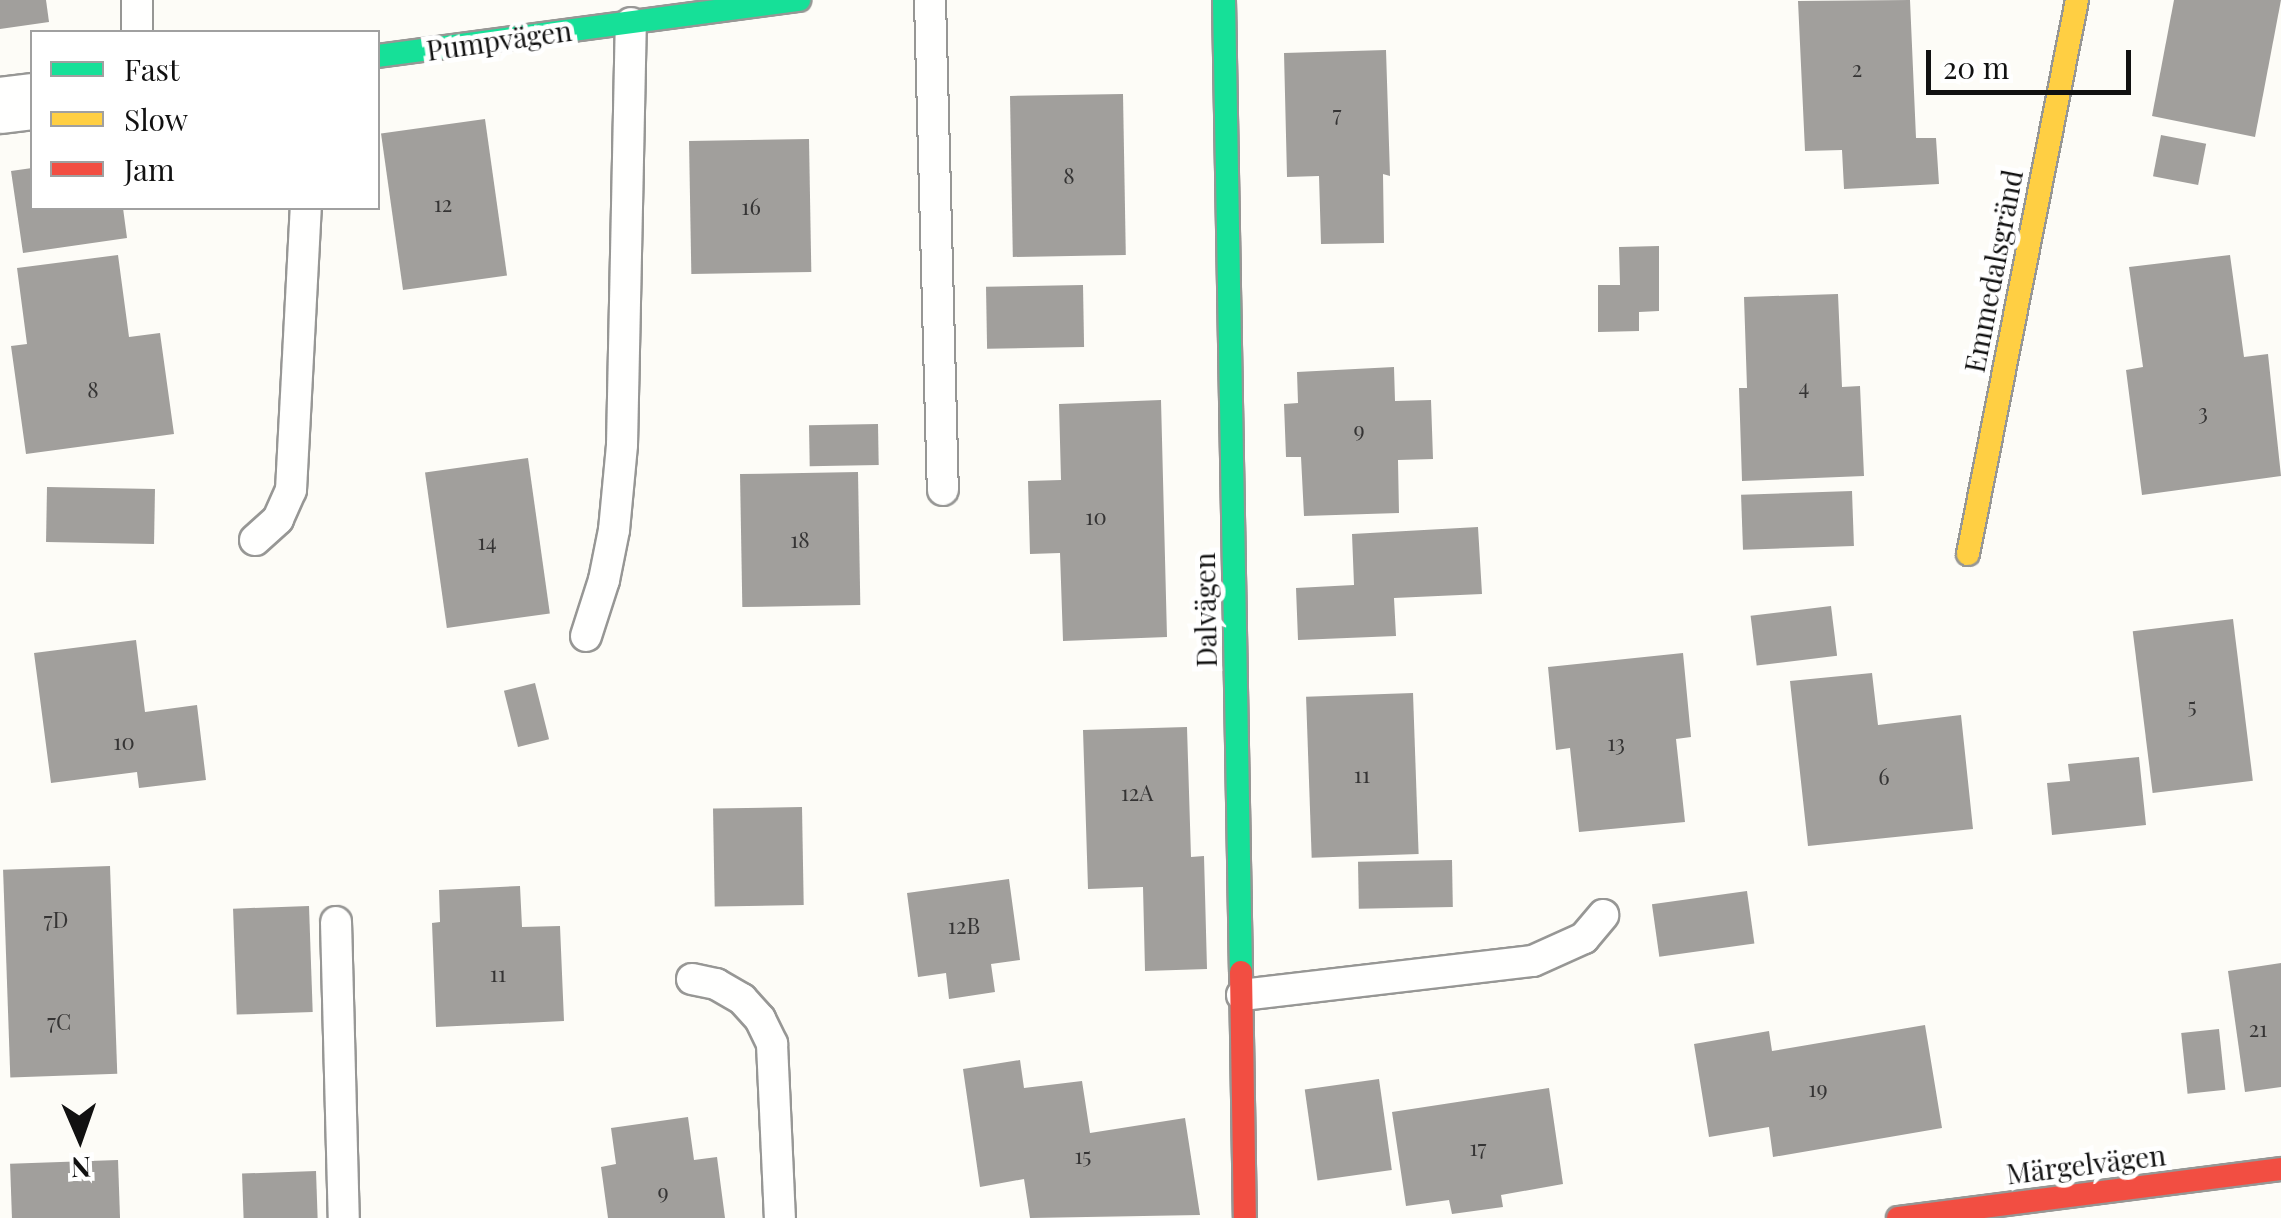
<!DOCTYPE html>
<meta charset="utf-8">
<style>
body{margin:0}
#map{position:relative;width:2281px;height:1218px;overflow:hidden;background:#fdfcf7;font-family:"Playfair Display",serif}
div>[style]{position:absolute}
.building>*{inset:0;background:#a19f9c;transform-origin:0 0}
.roads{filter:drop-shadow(2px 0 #979795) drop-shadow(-2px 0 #979795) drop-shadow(0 2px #979795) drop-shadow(0 -2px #979795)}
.lane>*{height:30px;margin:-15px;padding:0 15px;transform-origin:15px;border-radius:15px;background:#fffffe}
.street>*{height:55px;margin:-27.5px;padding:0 27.5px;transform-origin:27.5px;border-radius:27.5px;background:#fffffe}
.fast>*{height:22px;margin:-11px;padding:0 11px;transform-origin:11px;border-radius:11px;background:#16e098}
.slow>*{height:22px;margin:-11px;padding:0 11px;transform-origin:11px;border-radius:11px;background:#ffcf43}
.jam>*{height:22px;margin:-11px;padding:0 11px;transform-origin:11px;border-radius:11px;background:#f24e42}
span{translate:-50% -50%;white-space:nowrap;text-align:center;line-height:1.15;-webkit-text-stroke:10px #fff;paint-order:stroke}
.number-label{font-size:22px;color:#353434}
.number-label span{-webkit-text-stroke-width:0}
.street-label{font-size:28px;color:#111}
.legend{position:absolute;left:30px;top:30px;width:350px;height:180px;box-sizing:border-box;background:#fff;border:2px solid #a0a0a0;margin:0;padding:12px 18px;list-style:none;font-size:30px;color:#111}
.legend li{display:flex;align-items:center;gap:20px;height:50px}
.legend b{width:50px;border:2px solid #a0a0a0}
.north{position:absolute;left:30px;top:1088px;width:100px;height:100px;-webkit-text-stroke:8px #fff;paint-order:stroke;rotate:178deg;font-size:28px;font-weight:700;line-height:40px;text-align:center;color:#111}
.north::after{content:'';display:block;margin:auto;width:35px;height:45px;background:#111;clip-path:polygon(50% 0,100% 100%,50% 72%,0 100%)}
.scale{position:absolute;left:1926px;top:50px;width:205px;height:45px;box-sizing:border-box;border:5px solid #111;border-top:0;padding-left:12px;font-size:30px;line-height:35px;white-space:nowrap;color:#111;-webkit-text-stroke:8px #fff;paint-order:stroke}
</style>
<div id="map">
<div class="building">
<div style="clip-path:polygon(0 0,46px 0,49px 22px,0 29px)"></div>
<div style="clip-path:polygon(1910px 0,1916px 138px,1936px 138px,1939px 184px,1844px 189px,1842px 150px,1805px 151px,1798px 1px)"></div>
<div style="clip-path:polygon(2174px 0,2281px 0,2255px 137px,2152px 116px)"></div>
<div style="clip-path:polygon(1386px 50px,1390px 176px,1383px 174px,1384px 243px,1321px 244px,1319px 176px,1287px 177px,1284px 53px)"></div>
<div style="left:1123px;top:94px;width:161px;height:113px;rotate:89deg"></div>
<div style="left:485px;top:119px;width:158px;height:105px;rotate:82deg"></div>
<div style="left:2161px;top:135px;width:46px;height:42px;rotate:11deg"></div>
<div style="left:809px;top:139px;width:133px;height:120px;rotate:89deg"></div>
<div style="clip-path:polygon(32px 168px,32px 208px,123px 208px,127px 238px,23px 253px,11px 171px)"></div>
<div style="clip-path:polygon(1659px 246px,1659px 311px,1639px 312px,1639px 331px,1598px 332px,1598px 285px,1620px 285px,1619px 247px)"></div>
<div style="clip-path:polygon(118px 255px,129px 337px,160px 333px,174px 434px,26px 454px,11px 346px,27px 344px,17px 268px)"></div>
<div style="clip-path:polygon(2230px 255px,2244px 357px,2268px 354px,2281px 476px,2142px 495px,2126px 370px,2143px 367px,2129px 267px)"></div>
<div style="left:1083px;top:285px;width:62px;height:97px;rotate:89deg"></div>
<div style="clip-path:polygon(1838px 294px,1842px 387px,1860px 386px,1864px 476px,1742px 481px,1739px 388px,1747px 388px,1744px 297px)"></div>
<div style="clip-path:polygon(1394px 367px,1395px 401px,1431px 400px,1433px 459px,1398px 460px,1399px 513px,1304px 516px,1301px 457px,1286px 457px,1284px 404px,1298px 403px,1297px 372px)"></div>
<div style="clip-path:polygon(1161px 400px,1167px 637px,1063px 641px,1060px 553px,1030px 554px,1028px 481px,1061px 480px,1059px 404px)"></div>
<div style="left:878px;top:424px;width:41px;height:69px;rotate:89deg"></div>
<div style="left:528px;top:458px;width:157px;height:104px;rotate:82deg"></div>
<div style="left:858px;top:472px;width:133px;height:118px;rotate:89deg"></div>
<div style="left:47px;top:487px;width:108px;height:55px;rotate:1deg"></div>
<div style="left:1852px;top:491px;width:55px;height:111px;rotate:88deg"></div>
<div style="clip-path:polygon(1478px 527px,1482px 594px,1394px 598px,1396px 636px,1298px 640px,1296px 588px,1354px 585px,1352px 534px)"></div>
<div style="left:1831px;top:606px;width:50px;height:81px;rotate:83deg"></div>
<div style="left:2233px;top:619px;width:163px;height:101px;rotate:83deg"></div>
<div style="clip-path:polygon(136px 640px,145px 712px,197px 705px,206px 780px,139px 788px,137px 772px,51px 783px,34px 653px)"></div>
<div style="clip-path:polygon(1683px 653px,1691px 737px,1676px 739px,1685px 822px,1579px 832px,1570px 748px,1556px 750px,1548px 667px)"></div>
<div style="clip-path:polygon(1872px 673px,1878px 725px,1961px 715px,1973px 829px,1808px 846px,1790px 681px)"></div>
<div style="left:535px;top:683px;width:58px;height:32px;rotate:76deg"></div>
<div style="left:1413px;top:693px;width:161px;height:107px;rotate:88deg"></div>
<div style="clip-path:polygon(1187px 727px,1191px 857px,1204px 856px,1207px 969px,1145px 971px,1143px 887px,1088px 889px,1083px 730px)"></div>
<div style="clip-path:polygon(2139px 757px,2146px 825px,2052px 835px,2047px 783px,2070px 781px,2068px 764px)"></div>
<div style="left:802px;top:807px;width:98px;height:89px;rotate:89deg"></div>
<div style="left:1452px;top:860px;width:47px;height:94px;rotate:89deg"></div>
<div style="left:110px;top:866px;width:208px;height:107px;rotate:88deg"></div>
<div style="clip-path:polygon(1009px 879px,1020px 960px,991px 964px,995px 992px,949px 999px,946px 973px,918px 977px,907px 893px)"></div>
<div style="clip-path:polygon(520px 886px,522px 927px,560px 926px,564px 1021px,436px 1027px,432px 923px,440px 922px,439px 890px)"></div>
<div style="left:1747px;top:891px;width:53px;height:96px;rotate:82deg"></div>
<div style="left:309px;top:906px;width:106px;height:76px;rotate:88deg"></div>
<div style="clip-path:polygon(2281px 963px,2281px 1087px,2245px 1092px,2228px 971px)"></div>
<div style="clip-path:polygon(1925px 1025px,1942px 1128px,1773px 1157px,1769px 1127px,1709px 1137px,1694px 1044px,1769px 1031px,1772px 1051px)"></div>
<div style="left:2219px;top:1029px;width:61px;height:38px;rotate:84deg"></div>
<div style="clip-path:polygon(1020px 1060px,1024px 1088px,1082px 1081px,1090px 1133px,1185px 1118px,1200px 1215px,1030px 1218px,1024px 1179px,980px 1187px,963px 1069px)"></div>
<div style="left:1379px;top:1079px;width:92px;height:75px;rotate:82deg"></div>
<div style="clip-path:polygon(1549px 1088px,1563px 1184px,1501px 1195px,1503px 1207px,1452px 1214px,1449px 1200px,1406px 1206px,1392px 1112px)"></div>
<div style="clip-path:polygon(688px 1117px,694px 1160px,717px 1157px,725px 1218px,608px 1218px,601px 1167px,616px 1164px,611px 1128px)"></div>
<div style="left:118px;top:1160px;width:58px;height:108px;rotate:88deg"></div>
<div style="left:316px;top:1171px;width:47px;height:74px;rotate:88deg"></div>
</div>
<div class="roads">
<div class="lane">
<div style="left:930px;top:0;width:490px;rotate:88.5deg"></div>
<div style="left:137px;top:32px;width:32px;rotate:-90deg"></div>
<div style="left:255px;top:540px;width:31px;rotate:-42deg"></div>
<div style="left:278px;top:519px;width:32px;rotate:-66deg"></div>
<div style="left:291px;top:490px;width:282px;rotate:-87deg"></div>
<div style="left:586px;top:636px;width:59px;rotate:-72.2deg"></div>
<div style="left:604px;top:580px;width:51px;rotate:-78.7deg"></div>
<div style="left:614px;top:530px;width:85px;rotate:-84.6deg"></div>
<div style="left:622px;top:445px;width:422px;rotate:-88.8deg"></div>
<div style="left:336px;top:922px;width:296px;rotate:88.5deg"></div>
<div style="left:692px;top:979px;width:25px;rotate:12deg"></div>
<div style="left:716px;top:984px;width:30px;rotate:30deg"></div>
<div style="left:742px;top:999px;width:27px;rotate:48deg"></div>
<div style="left:760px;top:1019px;width:28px;rotate:64deg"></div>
<div style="left:772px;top:1044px;width:174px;rotate:87.4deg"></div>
<div style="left:1242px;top:995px;width:293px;rotate:-6.7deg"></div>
<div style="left:1533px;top:961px;width:56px;rotate:-24.3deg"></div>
<div style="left:1584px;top:938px;width:30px;rotate:-50deg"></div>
</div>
<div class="street">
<div style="left:0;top:105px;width:32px;rotate:-7deg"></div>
</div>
<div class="fast">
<div style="left:1224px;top:0;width:972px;rotate:89deg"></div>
<div style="left:378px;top:56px;width:425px;rotate:-7.6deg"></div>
</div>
<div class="slow">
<div style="left:1968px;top:554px;width:565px;rotate:-78.87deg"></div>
</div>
<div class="jam">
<div style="left:1241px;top:972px;width:246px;rotate:89.1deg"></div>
<div style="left:1898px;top:1218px;width:386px;rotate:-7.3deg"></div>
</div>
</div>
<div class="number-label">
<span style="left:1857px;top:69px">2</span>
<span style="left:1337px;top:114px">7</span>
<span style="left:1069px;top:176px">8</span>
<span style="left:443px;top:204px">12</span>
<span style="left:751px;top:207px">16</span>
<span style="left:1804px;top:387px">4</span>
<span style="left:93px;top:390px">8</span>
<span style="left:2203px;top:412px">3</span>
<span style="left:1359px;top:430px">9</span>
<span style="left:1096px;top:517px">10</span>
<span style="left:800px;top:540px">18</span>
<span style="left:487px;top:542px">14</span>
<span style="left:2192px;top:706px">5</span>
<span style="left:124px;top:742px">10</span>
<span style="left:1616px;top:743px">13</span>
<span style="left:1362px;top:775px">11</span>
<span style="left:1884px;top:777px">6</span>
<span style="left:1137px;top:793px">12A</span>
<span style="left:56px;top:920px">7D</span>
<span style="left:964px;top:926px">12B</span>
<span style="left:498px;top:974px">11</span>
<span style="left:59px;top:1022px">7C</span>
<span style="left:2258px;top:1029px">21</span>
<span style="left:1818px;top:1089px">19</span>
<span style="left:1478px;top:1148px">17</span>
<span style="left:1083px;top:1156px">15</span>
<span style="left:663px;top:1192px">9</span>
</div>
<div class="street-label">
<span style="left:499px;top:40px;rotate:-8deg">Pumpvägen</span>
<span style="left:1993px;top:271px;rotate:-79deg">Emmedalsgränd</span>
<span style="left:1205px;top:610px;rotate:-91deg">Dalvägen</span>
<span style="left:2086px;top:1164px;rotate:-7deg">Märgelvägen</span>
</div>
<ul class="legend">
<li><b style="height:12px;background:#16e098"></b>Fast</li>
<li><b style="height:12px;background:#ffcf43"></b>Slow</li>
<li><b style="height:12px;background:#f24e42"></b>Jam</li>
</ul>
<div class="north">N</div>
<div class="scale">20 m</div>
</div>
